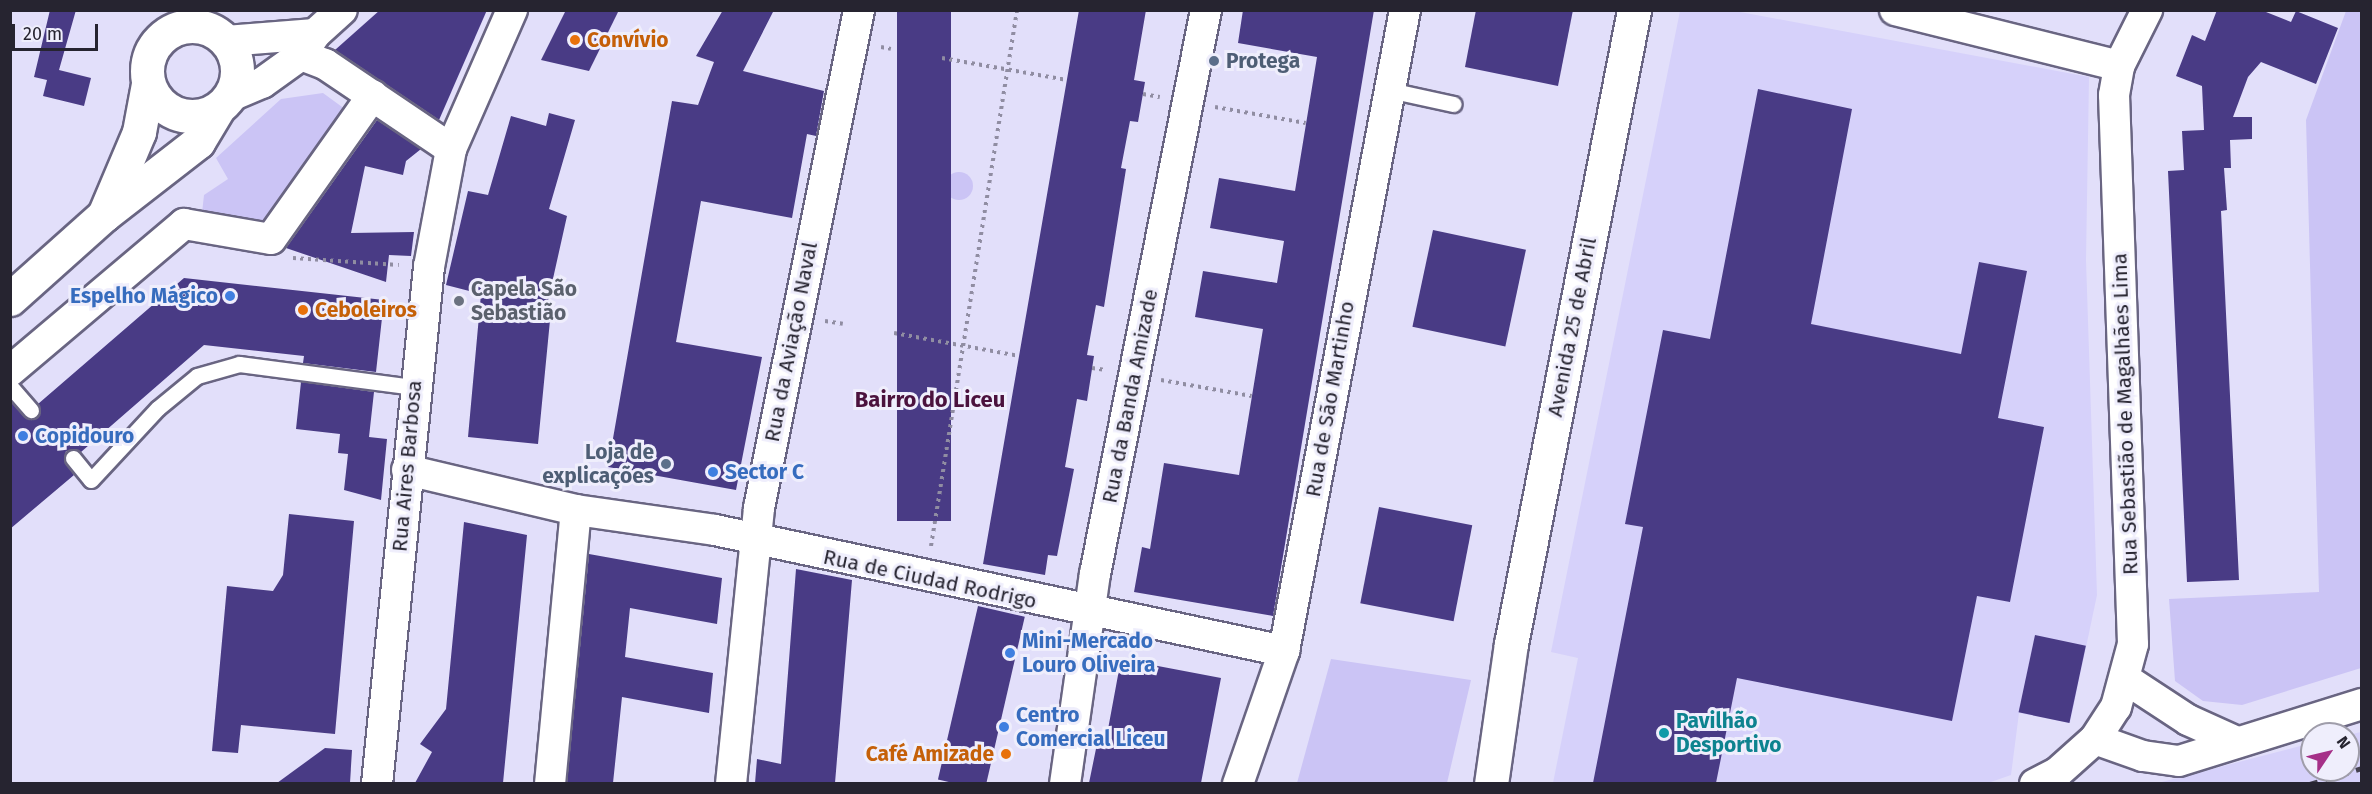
<!DOCTYPE html>
<meta charset="utf-8">
<style>
body{margin:0}
#map{position:relative;width:2372px;height:794px;overflow:hidden;background:#e2dffa;font-family:"Fira Sans",sans-serif}
div>[style]{position:absolute}
.built>*{inset:0;background:#d6d1fa}
.green>*{inset:0;background:#cbc4f5}
.round{border-radius:50%}
.building>*{inset:0;background:#493b85;transform-origin:0 0}
.path>*{height:4px;margin-top:-2px;transform-origin:0;background:repeating-linear-gradient(90deg,#908da2 0 3px,transparent 0 7.5px)}
.roads{filter:drop-shadow(2px 0 #696582) drop-shadow(-2px 0 #696582) drop-shadow(0 2px #696582) drop-shadow(0 -2px #696582)}
.service>*{height:15px;margin:-7.5px;padding:0 7.5px;transform-origin:7.5px;border-radius:7.5px;background:#fff}
.minor>*{height:30px;margin:-15px;padding:0 15px;transform-origin:15px;border-radius:15px;background:#fff}
.tertiary>*{height:33px;margin:-16.5px;padding:0 16.5px;transform-origin:16.5px;border-radius:16.5px;background:#fff}
.tertiary>.ring{margin:-16.5px;padding:0;box-sizing:content-box;background:none;border:33px solid #fff;border-radius:50%}
.rail>*{height:4.5px;margin-top:-2.25px;transform-origin:0;background:repeating-linear-gradient(90deg,#444150 0 8px,transparent 0 16px)}
.dots>*{width:16px;height:16px;translate:-50% -50%;box-sizing:border-box;border:3px solid #efeefc;border-radius:50%}
span{translate:-50% -50%;white-space:nowrap;text-align:center;line-height:1.15;-webkit-text-stroke:6px #efeefc;paint-order:stroke}
.food-label{font-size:21px;color:#c56008;font-weight:700}
.left{translate:0 -50%;text-align:left}
.right{translate:-100% -50%;text-align:right}
.service-label{font-size:21px;color:#4e5e75;font-weight:700}
.worship-label{font-size:21px;color:#5b616d;font-weight:700}
.shop-label{font-size:21px;color:#366cbe;font-weight:700}
.street-label{font-size:21px;color:#262430}
.culture-label{font-size:21px;color:#0d838f;font-weight:700}
.neighbourhood-label{font-size:22px;color:#4b123d;font-weight:700}
.frame{position:absolute;inset:0;border:12px solid #262430;pointer-events:none}
.north{position:absolute;left:2300px;top:722px;width:60px;height:60px;box-sizing:border-box;background:#efeefc;border:2px solid #9f9daa;border-radius:50%;rotate:55deg;font-size:16px;font-weight:700;line-height:24px;text-align:center;color:#262430}
.north::after{content:'';display:block;margin:auto;width:21px;height:27px;background:#a52f88;clip-path:polygon(50% 0,100% 100%,50% 72%,0 100%)}
.scale{position:absolute;left:12px;top:24px;width:86px;height:27px;box-sizing:border-box;border:3px solid #262430;border-top:0;padding-left:8px;font-size:18px;line-height:21px;white-space:nowrap;color:#262430;-webkit-text-stroke:4px #efeefc;paint-order:stroke}
</style>
<div id="map">
<div class="built">
<div style="clip-path:polygon(1680px 11px,1735px 11px,2089px 77px,2086px 260px,2097px 595px,2070px 723px,2019px 713px,2011px 775px,1988px 783px,1553px 783px,1578px 658px,1551px 652px)"></div>
<div style="clip-path:polygon(2361px 732px,2361px 783px,2158px 783px,2312px 743px,2312px 770px,2348px 770px,2348px 735px)"></div>
</div>
<div class="green">
<div style="clip-path:polygon(2346px 11px,2362px 11px,2361px 668px,2242px 705px,2203px 701px,2175px 681px,2169px 599px,2319px 592px,2306px 120px)"></div>
<div style="clip-path:polygon(323px 93px,349px 112px,266px 223px,202px 213px,204px 195px,228px 179px,216px 158px,281px 99px)"></div>
<div class="round" style="left:945px;top:172px;width:28px;height:28px"></div>
<div style="clip-path:polygon(1331px 659px,1471px 680px,1447px 783px,1297px 783px)"></div>
</div>
<div class="building">
<div style="clip-path:polygon(50px 10px,76px 10px,59px 70px,91px 78px,84px 106px,43px 96px,47px 80px,34px 77px)"></div>
<div style="clip-path:polygon(380px 10px,487px 10px,439px 120px,335px 50px)"></div>
<div style="clip-path:polygon(566px 10px,619px 10px,589px 71px,541px 60px)"></div>
<div style="clip-path:polygon(723px 10px,774px 10px,743px 71px,824px 91px,816px 136px,807px 134px,792px 218px,701px 201px,676px 342px,762px 357px,736px 490px,608px 467px,672px 101px,698px 105px,714px 62px,696px 56px)"></div>
<div style="left:897px;top:10px;width:54px;height:511px"></div>
<div style="clip-path:polygon(1079px 10px,1146px 10px,1134px 80px,1145px 82px,1138px 122px,1130px 121px,1121px 168px,1126px 169px,1104px 307px,1096px 305px,1087px 355px,1094px 356px,1087px 401px,1077px 399px,1073px 422px,1065px 467px,1074px 469px,1070px 490px,1057px 556px,1048px 555px,1045px 575px,983px 564px)"></div>
<div style="clip-path:polygon(1243px 10px,1374px 10px,1273px 616px,1134px 592px,1142px 547px,1150px 549px,1164px 463px,1239px 475px,1263px 329px,1195px 317px,1203px 271px,1277px 283px,1284px 241px,1210px 228px,1219px 178px,1295px 191px,1317px 57px,1238px 43px)"></div>
<div style="clip-path:polygon(1476px 10px,1573px 10px,1558px 86px,1465px 67px)"></div>
<div style="clip-path:polygon(2217px 10px,2261px 10px,2291px 22px,2296px 11px,2338px 28px,2316px 84px,2261px 62px,2248px 77px,2233px 117px,2252px 117px,2252px 139px,2230px 140px,2231px 168px,2224px 168px,2227px 210px,2221px 211px,2239px 580px,2187px 582px,2168px 171px,2184px 170px,2182px 131px,2204px 130px,2202px 86px,2176px 76px,2192px 35px,2205px 41px)"></div>
<div style="clip-path:polygon(1758px 89px,1852px 109px,1811px 324px,1961px 354px,1979px 262px,2027px 271px,1998px 418px,2044px 427px,2010px 602px,1977px 596px,1952px 721px,1737px 678px,1716px 783px,1593px 783px,1643px 527px,1625px 524px,1663px 330px,1710px 339px)"></div>
<div style="clip-path:polygon(549px 113px,575px 120px,549px 209px,567px 216px,546px 310px,551px 310px,538px 444px,468px 437px,481px 294px,446px 285px,468px 191px,488px 195px,511px 116px,546px 126px)"></div>
<div style="clip-path:polygon(377px 120px,421px 149px,406px 161px,403px 175px,365px 166px,351px 233px,414px 232px,411px 256px,389px 255px,386px 282px,286px 248px)"></div>
<div style="left:1433px;top:230px;width:95px;height:99px;rotate:12deg"></div>
<div style="clip-path:polygon(184px 278px,384px 300px,376px 372px,303px 363px,304px 356px,204px 345px,81px 452px,66px 451px,64px 460px,74px 475px,10px 529px,10px 401px,27px 419px,37px 418px,38px 404px)"></div>
<div style="clip-path:polygon(301px 382px,374px 392px,369px 437px,387px 439px,381px 500px,344px 490px,348px 454px,338px 453px,340px 434px,296px 429px)"></div>
<div style="left:1379px;top:507px;width:95px;height:98px;rotate:11deg"></div>
<div style="clip-path:polygon(289px 514px,354px 521px,335px 734px,241px 725px,238px 753px,212px 751px,227px 586px,273px 591px,283px 575px)"></div>
<div style="clip-path:polygon(464px 522px,527px 535px,503px 783px,415px 783px,432px 752px,420px 744px,446px 709px)"></div>
<div style="clip-path:polygon(589px 554px,722px 578px,717px 624px,630px 608px,625px 657px,713px 673px,709px 713px,622px 697px,613px 783px,567px 783px)"></div>
<div style="clip-path:polygon(796px 569px,852px 580px,835px 783px,755px 783px,757px 759px,781px 764px)"></div>
<div style="left:978px;top:606px;width:48px;height:178px;rotate:13deg"></div>
<div style="left:2035px;top:635px;width:52px;height:79px;rotate:12deg"></div>
<div style="clip-path:polygon(1121px 659px,1221px 678px,1201px 783px,1089px 783px,1098px 739px,1106px 740px)"></div>
<div style="clip-path:polygon(325px 748px,352px 750px,350px 783px,277px 783px)"></div>
</div>
<div class="path">
<div style="left:881px;top:47px;width:10px;rotate:11deg"></div>
<div style="left:942px;top:58px;width:127px;rotate:10deg"></div>
<div style="left:1143px;top:94px;width:17px;rotate:10deg"></div>
<div style="left:1215px;top:107px;width:92px;rotate:10deg"></div>
<div style="left:293px;top:258px;width:106px;rotate:3.8deg"></div>
<div style="left:825px;top:321px;width:18px;rotate:9deg"></div>
<div style="left:894px;top:333px;width:127px;rotate:10.4deg"></div>
<div style="left:1092px;top:368px;width:14px;rotate:8deg"></div>
<div style="left:1161px;top:380px;width:92px;rotate:10deg"></div>
<div style="left:931px;top:546px;width:543px;rotate:-80.88deg"></div>
</div>
<div class="roads">
<div class="service">
<div style="left:1389px;top:90px;width:66px;rotate:12.3deg"></div>
<div style="left:10px;top:386px;width:32px;rotate:49deg"></div>
<div style="left:73px;top:458px;width:28px;rotate:51deg"></div>
<div style="left:91px;top:480px;width:98px;rotate:-47.1deg"></div>
<div style="left:158px;top:408px;width:50px;rotate:-39.4deg"></div>
<div style="left:197px;top:376px;width:44px;rotate:-15.9deg"></div>
<div style="left:239px;top:364px;width:177px;rotate:7.5deg"></div>
</div>
<div class="minor">
<div style="left:1895px;top:10px;width:231px;rotate:14deg"></div>
<div style="left:226px;top:41px;width:89px;rotate:-4.5deg"></div>
<div style="left:301px;top:55px;width:26px;rotate:21deg"></div>
<div style="left:325px;top:64px;width:152px;rotate:34deg"></div>
<div style="left:231px;top:96px;width:34px;rotate:-23deg"></div>
<div style="left:262px;top:83px;width:48px;rotate:-35.7deg"></div>
<div style="left:301px;top:55px;width:25px;rotate:-56deg"></div>
<div style="left:315px;top:34px;width:36px;rotate:-42deg"></div>
<div style="left:10px;top:371px;width:228px;rotate:-40.2deg"></div>
<div style="left:184px;top:224px;width:88px;rotate:9.8deg"></div>
<div style="left:271px;top:239px;width:176px;rotate:-54.7deg"></div>
<div style="left:407px;top:470px;width:174px;rotate:13.3deg"></div>
<div style="left:576px;top:510px;width:140px;rotate:8.2deg"></div>
<div style="left:715px;top:530px;width:582px;rotate:12.01deg"></div>
<div style="left:2127px;top:680px;width:73px;rotate:33.3deg"></div>
<div style="left:2188px;top:720px;width:54px;rotate:24.2deg"></div>
<div style="left:2095px;top:739px;width:51px;rotate:19.5deg"></div>
<div style="left:2143px;top:756px;width:36px;rotate:8deg"></div>
<div style="left:2179px;top:761px;width:192px;rotate:-17.3deg"></div>
<div style="left:377px;top:784px;width:520px;rotate:-84.26deg"></div>
<div style="left:429px;top:267px;width:120px;rotate:-79.4deg"></div>
<div style="left:451px;top:149px;width:152px;rotate:-66.3deg"></div>
<div style="left:550px;top:784px;width:275px;rotate:-84.6deg"></div>
<div style="left:731px;top:784px;width:277px;rotate:-84.2deg"></div>
<div style="left:759px;top:508px;width:508px;rotate:-78.65deg"></div>
<div style="left:1065px;top:784px;width:212px;rotate:-81.9deg"></div>
<div style="left:1095px;top:574px;width:575px;rotate:-78.87deg"></div>
<div style="left:1238px;top:784px;width:141px;rotate:-70.9deg"></div>
<div style="left:1284px;top:651px;width:652px;rotate:-79.31deg"></div>
<div style="left:2035px;top:784px;width:25px;rotate:-27deg"></div>
<div style="left:2057px;top:773px;width:51px;rotate:-41.8deg"></div>
<div style="left:2095px;top:739px;width:38px;rotate:-57deg"></div>
<div style="left:2116px;top:707px;width:65px;rotate:-74.9deg"></div>
<div style="left:2133px;top:644px;width:549px;rotate:-91.98deg"></div>
<div style="left:2114px;top:95px;width:29px;rotate:-80deg"></div>
<div style="left:2119px;top:66px;width:63px;rotate:-63.4deg"></div>
</div>
<div class="tertiary">
<div class="ring" style="left:147px;top:26px;width:57px;height:57px"></div>
<div style="left:104px;top:215px;width:90px;rotate:-67.1deg"></div>
<div style="left:139px;top:132px;width:49px;rotate:-79.4deg"></div>
<div style="left:10px;top:299px;width:126px;rotate:-41.8deg"></div>
<div style="left:104px;top:215px;width:119px;rotate:-37.8deg"></div>
<div style="left:198px;top:142px;width:37px;rotate:-59deg"></div>
<div style="left:1491px;top:784px;width:141px;rotate:-81.9deg"></div>
<div style="left:1511px;top:644px;width:646px;rotate:-79.02deg"></div>
</div>
</div>
<div class="rail">
<div style="left:2310px;top:784px;width:54px;rotate:-17.1deg"></div>
</div>
<div class="dots">
<div style="left:575px;top:40px;background:#e8710a"></div>
<div style="left:1214px;top:61px;background:#5c6f8a"></div>
<div style="left:230px;top:296px;background:#3f7fe0"></div>
<div style="left:459px;top:301px;background:#6b7280"></div>
<div style="left:303px;top:310px;background:#e8710a"></div>
<div style="left:23px;top:436px;background:#3f7fe0"></div>
<div style="left:666px;top:464px;background:#5c6f8a"></div>
<div style="left:713px;top:472px;background:#3f7fe0"></div>
<div style="left:1010px;top:653px;background:#3f7fe0"></div>
<div style="left:1004px;top:727px;background:#3f7fe0"></div>
<div style="left:1664px;top:733px;background:#0f9aa8"></div>
<div style="left:1006px;top:754px;background:#e8710a"></div>
</div>
<div class="food-label">
<span class="left" style="left:587px;top:40px">Convívio</span>
<span class="left" style="left:315px;top:310px">Ceboleiros</span>
<span class="right" style="left:994px;top:754px">Café Amizade</span>
</div>
<div class="service-label">
<span class="left" style="left:1226px;top:61px">Protega</span>
<span class="right" style="left:654px;top:464px">Loja de<br>explicações</span>
</div>
<div class="worship-label">
<span class="left" style="left:471px;top:301px">Capela São<br>Sebastião</span>
</div>
<div class="shop-label">
<span class="right" style="left:218px;top:296px">Espelho Mágico</span>
<span class="left" style="left:35px;top:436px">Copidouro</span>
<span class="left" style="left:725px;top:472px">Sector C</span>
<span class="left" style="left:1022px;top:653px">Mini-Mercado<br>Louro Oliveira</span>
<span class="left" style="left:1016px;top:727px">Centro<br>Comercial Liceu</span>
</div>
<div class="street-label">
<span style="left:1572px;top:327px;rotate:-79deg">Avenida 25 de Abril</span>
<span style="left:791px;top:342px;rotate:-79deg">Rua da Aviação Naval</span>
<span style="left:1130px;top:396px;rotate:-79deg">Rua da Banda Amizade</span>
<span style="left:1330px;top:399px;rotate:-80deg">Rua de São Martinho</span>
<span style="left:2125px;top:414px;rotate:-92deg">Rua Sebastião de Magalhães Lima</span>
<span style="left:407px;top:466px;rotate:-85deg">Rua Aires Barbosa</span>
<span style="left:930px;top:579px;rotate:12deg">Rua de Ciudad Rodrigo</span>
</div>
<div class="culture-label">
<span class="left" style="left:1676px;top:733px">Pavilhão<br>Desportivo</span>
</div>
<div class="neighbourhood-label">
<span style="left:930px;top:400px">Bairro do Liceu</span>
</div>
<div class="frame"></div>
<div class="north">N</div>
<div class="scale">20 m</div>
</div>
